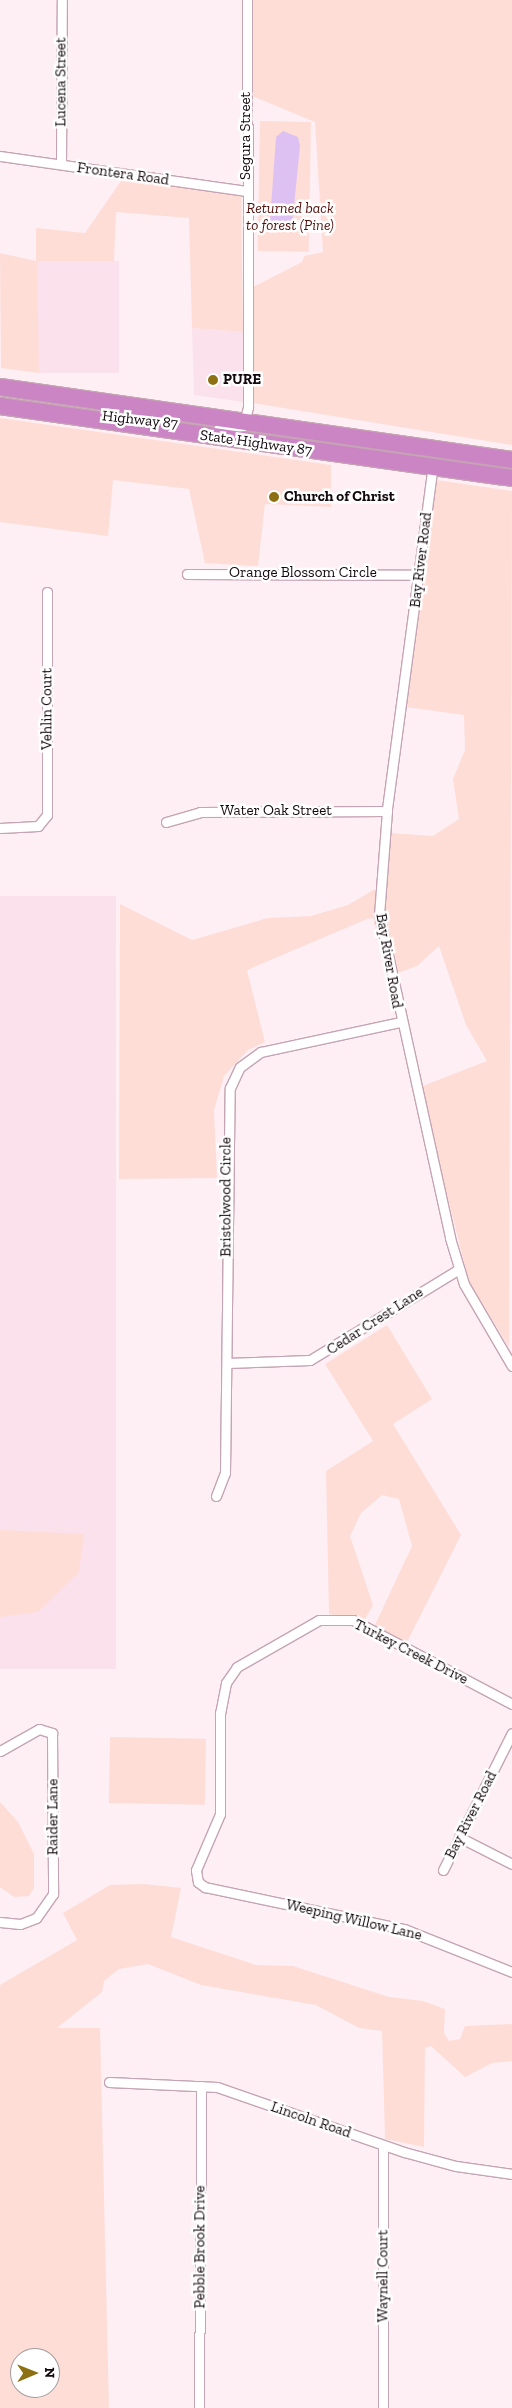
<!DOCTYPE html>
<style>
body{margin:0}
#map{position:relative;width:512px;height:2408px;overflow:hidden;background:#feeff5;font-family:"Zilla Slab",serif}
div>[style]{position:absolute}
.built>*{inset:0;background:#fbe1ec;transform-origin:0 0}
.green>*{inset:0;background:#feddd7;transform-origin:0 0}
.water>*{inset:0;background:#ddc1f2}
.roads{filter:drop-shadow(1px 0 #c5a4b3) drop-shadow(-1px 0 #c5a4b3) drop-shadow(0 1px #c5a4b3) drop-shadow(0 -1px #c5a4b3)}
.street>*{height:9px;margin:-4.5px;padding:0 4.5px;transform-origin:4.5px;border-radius:4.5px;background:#fff}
.highway>*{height:16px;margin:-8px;padding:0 8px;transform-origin:8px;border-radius:8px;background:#cb85c5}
.dots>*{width:14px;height:14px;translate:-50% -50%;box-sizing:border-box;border:2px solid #fff;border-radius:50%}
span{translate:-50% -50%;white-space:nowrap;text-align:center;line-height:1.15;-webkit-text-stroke:5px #fff;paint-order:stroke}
.street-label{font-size:15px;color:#12080d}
.park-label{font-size:15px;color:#550e08;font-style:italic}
.poi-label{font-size:15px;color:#12080d;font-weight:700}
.left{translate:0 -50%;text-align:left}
.north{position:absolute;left:10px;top:2348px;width:50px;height:50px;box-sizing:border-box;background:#fff;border:1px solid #a09c9e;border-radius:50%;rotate:89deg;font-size:14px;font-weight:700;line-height:20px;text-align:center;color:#12080d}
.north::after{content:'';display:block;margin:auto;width:18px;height:22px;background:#8e7014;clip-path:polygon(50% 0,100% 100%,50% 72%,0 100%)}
</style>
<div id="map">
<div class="built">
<div style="left:37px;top:261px;width:82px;height:112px"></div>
<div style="clip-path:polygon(192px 328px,243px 332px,243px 402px,194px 395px)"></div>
<div style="left:0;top:896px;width:116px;height:773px"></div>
</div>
<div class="green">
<div style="clip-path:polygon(252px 0,512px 0,512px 445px,253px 403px,253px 287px,302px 262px,304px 256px,323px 252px,315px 122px,252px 96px)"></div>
<div style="left:260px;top:121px;width:51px;height:130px;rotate:1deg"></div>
<div style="clip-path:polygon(123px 178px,241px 194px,243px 332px,192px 328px,189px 218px,116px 212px,114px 261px,37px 261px,39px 373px,1px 368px,0 253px,36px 261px,36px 228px,85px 233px)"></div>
<div style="clip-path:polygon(0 418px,331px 465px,331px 507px,265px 504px,258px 566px,205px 563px,189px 489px,113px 480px,108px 536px,0 522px)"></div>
<div style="clip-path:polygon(436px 480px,512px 491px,509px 1347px,469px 1282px,420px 1087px,487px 1061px,466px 1025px,439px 946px,417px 966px,395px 974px,384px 914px,391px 833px,433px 836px,459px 819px,453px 779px,465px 750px,464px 715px,406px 707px)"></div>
<div style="clip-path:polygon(375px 889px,376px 931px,373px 918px,367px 919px,247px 970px,265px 1042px,248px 1050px,224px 1076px,214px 1110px,217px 1178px,119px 1179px,120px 904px,192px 940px,268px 918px,311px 916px,348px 905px)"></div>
<div style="clip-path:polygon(387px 1325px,432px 1399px,393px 1424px,461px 1535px,406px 1644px,374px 1627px,412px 1546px,399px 1499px,382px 1495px,361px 1513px,350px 1536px,373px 1605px,364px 1621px,329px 1614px,326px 1471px,373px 1441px,325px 1364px)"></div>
<div style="clip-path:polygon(0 1530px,84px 1534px,79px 1572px,38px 1612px,0 1617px)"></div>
<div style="left:110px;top:1737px;width:96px;height:66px;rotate:1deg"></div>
<div style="clip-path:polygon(0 1802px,18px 1822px,34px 1854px,34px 1888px,29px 1896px,14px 1897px,0 1887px)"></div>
<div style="clip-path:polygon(evenodd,144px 1884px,181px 1888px,171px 1937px,256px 1965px,293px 1966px,389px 1997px,423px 2001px,445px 2009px,444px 2033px,449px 2041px,460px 2039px,465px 2026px,512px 2024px,512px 2061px,492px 2063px,465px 2077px,431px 2046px,425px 2048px,424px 2147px,385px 2139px,382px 2031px,359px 2028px,316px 2005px,201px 1985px,148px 1964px,119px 1969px,104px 1981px,102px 1992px,57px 2028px,100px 2028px,109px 2408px,0 2408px,0 1985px,77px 1940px,63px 1913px,110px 1885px,144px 1884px,20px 2358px,50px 2358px,50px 2388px,20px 2388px,20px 2358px)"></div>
</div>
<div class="water">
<div style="clip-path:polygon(283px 131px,298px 137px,300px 146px,292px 226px,278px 230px,270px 221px,276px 137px)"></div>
</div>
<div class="roads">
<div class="street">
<div style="left:0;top:156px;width:248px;rotate:8.1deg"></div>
<div style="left:61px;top:164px;width:164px;rotate:-89.7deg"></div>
<div style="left:218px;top:429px;width:25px;rotate:-7deg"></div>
<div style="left:243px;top:426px;width:20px;rotate:-75deg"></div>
<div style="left:248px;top:407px;width:407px;rotate:-90.1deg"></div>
<div style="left:433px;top:464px;width:350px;rotate:97.6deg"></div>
<div style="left:387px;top:811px;width:103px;rotate:94.4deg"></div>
<div style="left:379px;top:914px;width:332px;rotate:77.6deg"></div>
<div style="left:450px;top:1238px;width:48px;rotate:73.1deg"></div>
<div style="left:464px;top:1284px;width:95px;rotate:59.7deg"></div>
<div style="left:187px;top:574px;width:232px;rotate:0.2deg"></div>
<div style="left:166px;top:822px;width:35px;rotate:-16deg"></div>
<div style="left:200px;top:812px;width:187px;rotate:-0.3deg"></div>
<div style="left:0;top:828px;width:38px;rotate:-3deg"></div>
<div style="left:38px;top:826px;width:14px;rotate:-51deg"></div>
<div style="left:47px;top:815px;width:223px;rotate:-90deg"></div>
<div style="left:227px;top:1363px;width:83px;rotate:-2.1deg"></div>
<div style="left:310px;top:1360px;width:175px;rotate:-31.4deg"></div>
<div style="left:216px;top:1496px;width:25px;rotate:-69deg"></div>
<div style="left:225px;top:1473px;width:385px;rotate:-89.3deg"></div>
<div style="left:230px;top:1088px;width:23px;rotate:-65deg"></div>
<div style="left:240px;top:1067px;width:26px;rotate:-36deg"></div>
<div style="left:261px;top:1052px;width:142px;rotate:-12.2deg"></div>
<div style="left:512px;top:1704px;width:180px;rotate:-152.2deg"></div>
<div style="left:353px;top:1620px;width:34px;rotate:180deg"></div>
<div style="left:319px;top:1620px;width:95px;rotate:150.2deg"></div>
<div style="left:237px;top:1667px;width:19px;rotate:125deg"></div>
<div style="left:226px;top:1683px;width:31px;rotate:101deg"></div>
<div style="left:220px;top:1713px;width:101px;rotate:90deg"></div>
<div style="left:220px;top:1814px;width:61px;rotate:113.2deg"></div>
<div style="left:196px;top:1870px;width:12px;rotate:81deg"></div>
<div style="left:198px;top:1882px;width:9px;rotate:36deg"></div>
<div style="left:205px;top:1887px;width:203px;rotate:11.9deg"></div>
<div style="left:404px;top:1929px;width:116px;rotate:21.7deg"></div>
<div style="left:0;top:1751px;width:45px;rotate:-29.4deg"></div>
<div style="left:39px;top:1729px;width:14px;rotate:17deg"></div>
<div style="left:52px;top:1733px;width:161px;rotate:89.6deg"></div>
<div style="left:53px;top:1894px;width:29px;rotate:125deg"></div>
<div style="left:36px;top:1918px;width:17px;rotate:159deg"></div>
<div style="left:20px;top:1924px;width:20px;rotate:-174deg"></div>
<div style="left:459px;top:1837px;width:59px;rotate:27deg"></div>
<div style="left:443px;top:1870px;width:153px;rotate:-63.3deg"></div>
<div style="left:109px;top:2082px;width:108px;rotate:2.7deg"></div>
<div style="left:217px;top:2087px;width:198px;rotate:19.2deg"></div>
<div style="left:404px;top:2152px;width:54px;rotate:15.1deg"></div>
<div style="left:456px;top:2166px;width:57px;rotate:8.1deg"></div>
<div style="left:199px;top:2408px;width:322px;rotate:-89.6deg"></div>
<div style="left:383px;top:2408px;width:263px;rotate:-90deg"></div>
</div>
<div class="highway">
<div style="left:0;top:387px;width:517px;rotate:8.11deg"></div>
<div style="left:0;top:406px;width:517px;rotate:8deg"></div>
</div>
</div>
<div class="dots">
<div style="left:213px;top:380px;background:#8e7014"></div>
<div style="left:274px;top:497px;background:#8e7014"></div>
</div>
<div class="street-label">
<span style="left:61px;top:82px;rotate:-90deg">Lucena Street</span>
<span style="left:246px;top:136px;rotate:-90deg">Segura Street</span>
<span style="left:123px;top:174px;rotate:8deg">Frontera Road</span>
<span style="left:140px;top:420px;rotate:6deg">Highway 87</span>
<span style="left:256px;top:443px;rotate:8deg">State Highway 87</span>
<span style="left:421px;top:560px;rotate:-83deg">Bay River Road</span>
<span style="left:303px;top:573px">Orange Blossom Circle</span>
<span style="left:47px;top:709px;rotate:-90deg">Vehlin Court</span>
<span style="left:276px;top:811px">Water Oak Street</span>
<span style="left:389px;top:961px;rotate:80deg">Bay River Road</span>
<span style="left:226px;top:1197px;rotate:-90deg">Bristolwood Circle</span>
<span style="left:375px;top:1321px;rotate:-33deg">Cedar Crest Lane</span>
<span style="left:411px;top:1652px;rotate:27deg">Turkey Creek Drive</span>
<span style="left:471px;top:1815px;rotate:-63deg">Bay River Road</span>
<span style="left:53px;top:1817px;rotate:-90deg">Raider Lane</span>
<span style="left:354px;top:1920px;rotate:13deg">Weeping Willow Lane</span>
<span style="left:311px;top:2120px;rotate:19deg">Lincoln Road</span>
<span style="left:200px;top:2247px;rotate:-90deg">Pebble Brook Drive</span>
<span style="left:383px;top:2276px;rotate:-90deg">Waynell Court</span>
</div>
<div class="park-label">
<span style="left:290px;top:217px">Returned back<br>to forest (Pine)</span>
</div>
<div class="poi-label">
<span class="left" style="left:223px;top:380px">PURE</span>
<span class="left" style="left:284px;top:497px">Church of Christ</span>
</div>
<div class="north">N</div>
</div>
